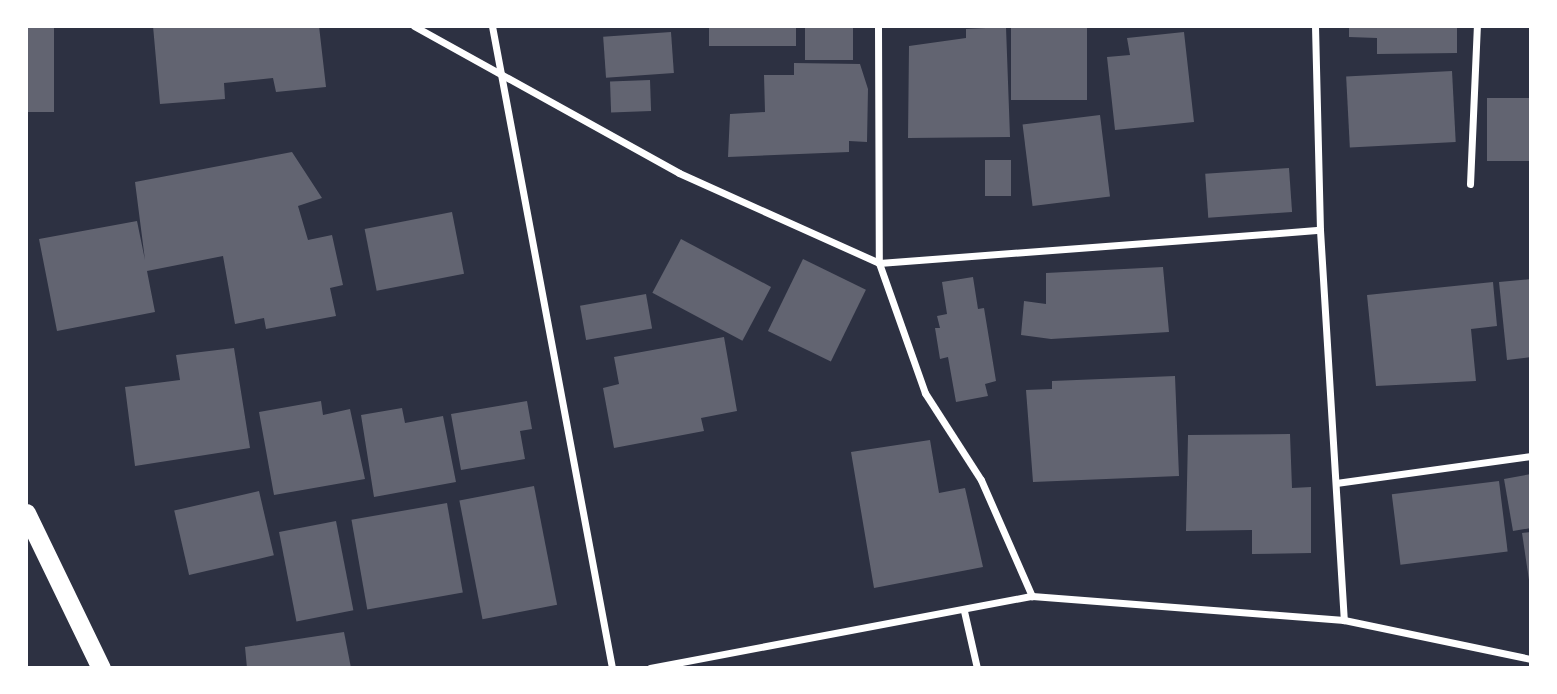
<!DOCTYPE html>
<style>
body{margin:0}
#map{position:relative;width:1557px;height:694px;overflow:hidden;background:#2d3142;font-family:Manrope,sans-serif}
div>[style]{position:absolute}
.building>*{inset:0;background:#626471;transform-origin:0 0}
.minor>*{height:7px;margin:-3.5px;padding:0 3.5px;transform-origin:3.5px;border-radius:3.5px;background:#fff}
.trunk>*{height:19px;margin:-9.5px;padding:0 9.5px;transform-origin:9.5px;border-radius:9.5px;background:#fff}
span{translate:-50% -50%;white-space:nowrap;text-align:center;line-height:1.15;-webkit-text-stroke:6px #fff;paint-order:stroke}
.frame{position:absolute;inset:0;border:28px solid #fff;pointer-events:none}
</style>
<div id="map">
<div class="building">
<div style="left:26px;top:26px;width:28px;height:86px"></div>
<div style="clip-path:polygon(153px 26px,319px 26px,326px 87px,276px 92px,273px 78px,224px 83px,225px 99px,160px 104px)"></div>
<div style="left:709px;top:26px;width:87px;height:20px"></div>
<div style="left:805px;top:26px;width:48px;height:34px"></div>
<div style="left:1011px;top:26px;width:76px;height:74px"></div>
<div style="clip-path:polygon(1349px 26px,1457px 26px,1457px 53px,1377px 54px,1377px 38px,1349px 37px)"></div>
<div style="clip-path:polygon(1006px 27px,1010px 137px,908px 138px,909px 46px,966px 38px,966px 29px)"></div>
<div style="left:671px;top:32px;width:41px;height:68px;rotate:86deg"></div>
<div style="clip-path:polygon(1184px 32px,1194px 122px,1115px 130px,1107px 57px,1130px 55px,1127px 38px)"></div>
<div style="clip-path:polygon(794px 63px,860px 64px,868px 89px,867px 142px,849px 141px,849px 152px,728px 157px,730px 114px,765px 112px,764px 75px,794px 75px)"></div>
<div style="left:1452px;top:71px;width:71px;height:106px;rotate:87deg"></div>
<div style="left:650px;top:80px;width:31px;height:40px;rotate:88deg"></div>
<div style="left:1487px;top:98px;width:44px;height:63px"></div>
<div style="left:1100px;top:115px;width:82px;height:78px;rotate:83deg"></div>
<div style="clip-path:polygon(292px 152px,322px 198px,298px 206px,308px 240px,332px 235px,343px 285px,330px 288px,336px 316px,266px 329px,264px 318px,235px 324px,223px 256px,147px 271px,155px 312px,57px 331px,39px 239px,137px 221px,145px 260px,135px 182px)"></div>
<div style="left:985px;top:160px;width:26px;height:36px"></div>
<div style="left:1289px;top:168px;width:44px;height:84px;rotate:86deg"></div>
<div style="left:452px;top:212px;width:63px;height:89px;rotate:79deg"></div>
<div style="left:681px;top:239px;width:102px;height:61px;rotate:28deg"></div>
<div style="left:803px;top:259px;width:70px;height:80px;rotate:26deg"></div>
<div style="clip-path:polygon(1163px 267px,1169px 332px,1051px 339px,1021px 335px,1024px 301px,1046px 304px,1046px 273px)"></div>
<div style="clip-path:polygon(973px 277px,978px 309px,984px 308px,996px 381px,985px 384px,988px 396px,956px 402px,948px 357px,940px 359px,935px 328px,940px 328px,937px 316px,947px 314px,942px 282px)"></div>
<div style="clip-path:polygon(1531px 279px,1531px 357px,1507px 360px,1499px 282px)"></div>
<div style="clip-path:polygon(1493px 282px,1497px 326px,1471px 329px,1476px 381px,1376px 386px,1367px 295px)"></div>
<div style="left:646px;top:294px;width:35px;height:67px;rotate:80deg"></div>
<div style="clip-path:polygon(724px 337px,737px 411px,701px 418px,704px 431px,614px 448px,603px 388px,619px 384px,614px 357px)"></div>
<div style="clip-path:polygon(234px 348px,250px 448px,135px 466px,125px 387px,180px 380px,176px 355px)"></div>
<div style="clip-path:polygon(1175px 376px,1179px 476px,1033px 482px,1026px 390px,1052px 389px,1052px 381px)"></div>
<div style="clip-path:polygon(321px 401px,323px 415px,350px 409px,365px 479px,274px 495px,259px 412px)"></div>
<div style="clip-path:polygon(527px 401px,532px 429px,520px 431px,525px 459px,461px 470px,451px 414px)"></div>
<div style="clip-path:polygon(402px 408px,405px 423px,443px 416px,456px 482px,374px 497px,361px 415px)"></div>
<div style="clip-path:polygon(1290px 434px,1292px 488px,1311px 487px,1311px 553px,1252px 554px,1252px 530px,1186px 531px,1188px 435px)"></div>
<div style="clip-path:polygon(930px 440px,939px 493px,965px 488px,983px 567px,874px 588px,851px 452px)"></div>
<div style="clip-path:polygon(1531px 474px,1531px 528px,1513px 531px,1504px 479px)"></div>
<div style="left:1499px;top:481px;width:71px;height:108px;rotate:83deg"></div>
<div style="left:534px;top:486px;width:121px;height:76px;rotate:79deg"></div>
<div style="left:259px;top:491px;width:66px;height:87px;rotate:77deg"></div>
<div style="left:447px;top:503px;width:91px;height:97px;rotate:80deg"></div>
<div style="left:336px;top:521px;width:91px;height:58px;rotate:79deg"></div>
<div style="clip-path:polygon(1531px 532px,1531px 580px,1529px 580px,1522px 533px)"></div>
<div style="clip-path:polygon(344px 632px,351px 668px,247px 668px,245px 647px)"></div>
</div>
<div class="minor">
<div style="left:414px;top:26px;width:303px;rotate:29deg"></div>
<div style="left:679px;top:173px;width:219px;rotate:24.2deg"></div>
<div style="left:879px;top:263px;width:442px;rotate:-4.3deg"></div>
<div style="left:492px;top:26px;width:653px;rotate:79.41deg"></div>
<div style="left:878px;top:26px;width:237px;rotate:89.8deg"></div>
<div style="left:879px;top:263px;width:138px;rotate:70.5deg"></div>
<div style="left:925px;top:393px;width:103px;rotate:57.2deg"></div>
<div style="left:981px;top:480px;width:127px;rotate:66.3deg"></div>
<div style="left:1315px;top:26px;width:204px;rotate:88.6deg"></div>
<div style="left:1320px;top:230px;width:391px;rotate:86.5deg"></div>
<div style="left:1470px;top:184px;width:158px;rotate:-87.5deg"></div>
<div style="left:1336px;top:483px;width:197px;rotate:-7.9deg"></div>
<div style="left:964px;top:611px;width:58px;rotate:77.2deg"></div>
<div style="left:650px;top:668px;width:389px;rotate:-10.7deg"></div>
<div style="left:1032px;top:596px;width:313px;rotate:4.4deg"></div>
<div style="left:1344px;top:620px;width:191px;rotate:11.8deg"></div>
</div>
<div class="trunk">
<div style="left:26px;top:513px;width:172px;rotate:64.2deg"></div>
</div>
<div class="frame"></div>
</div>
